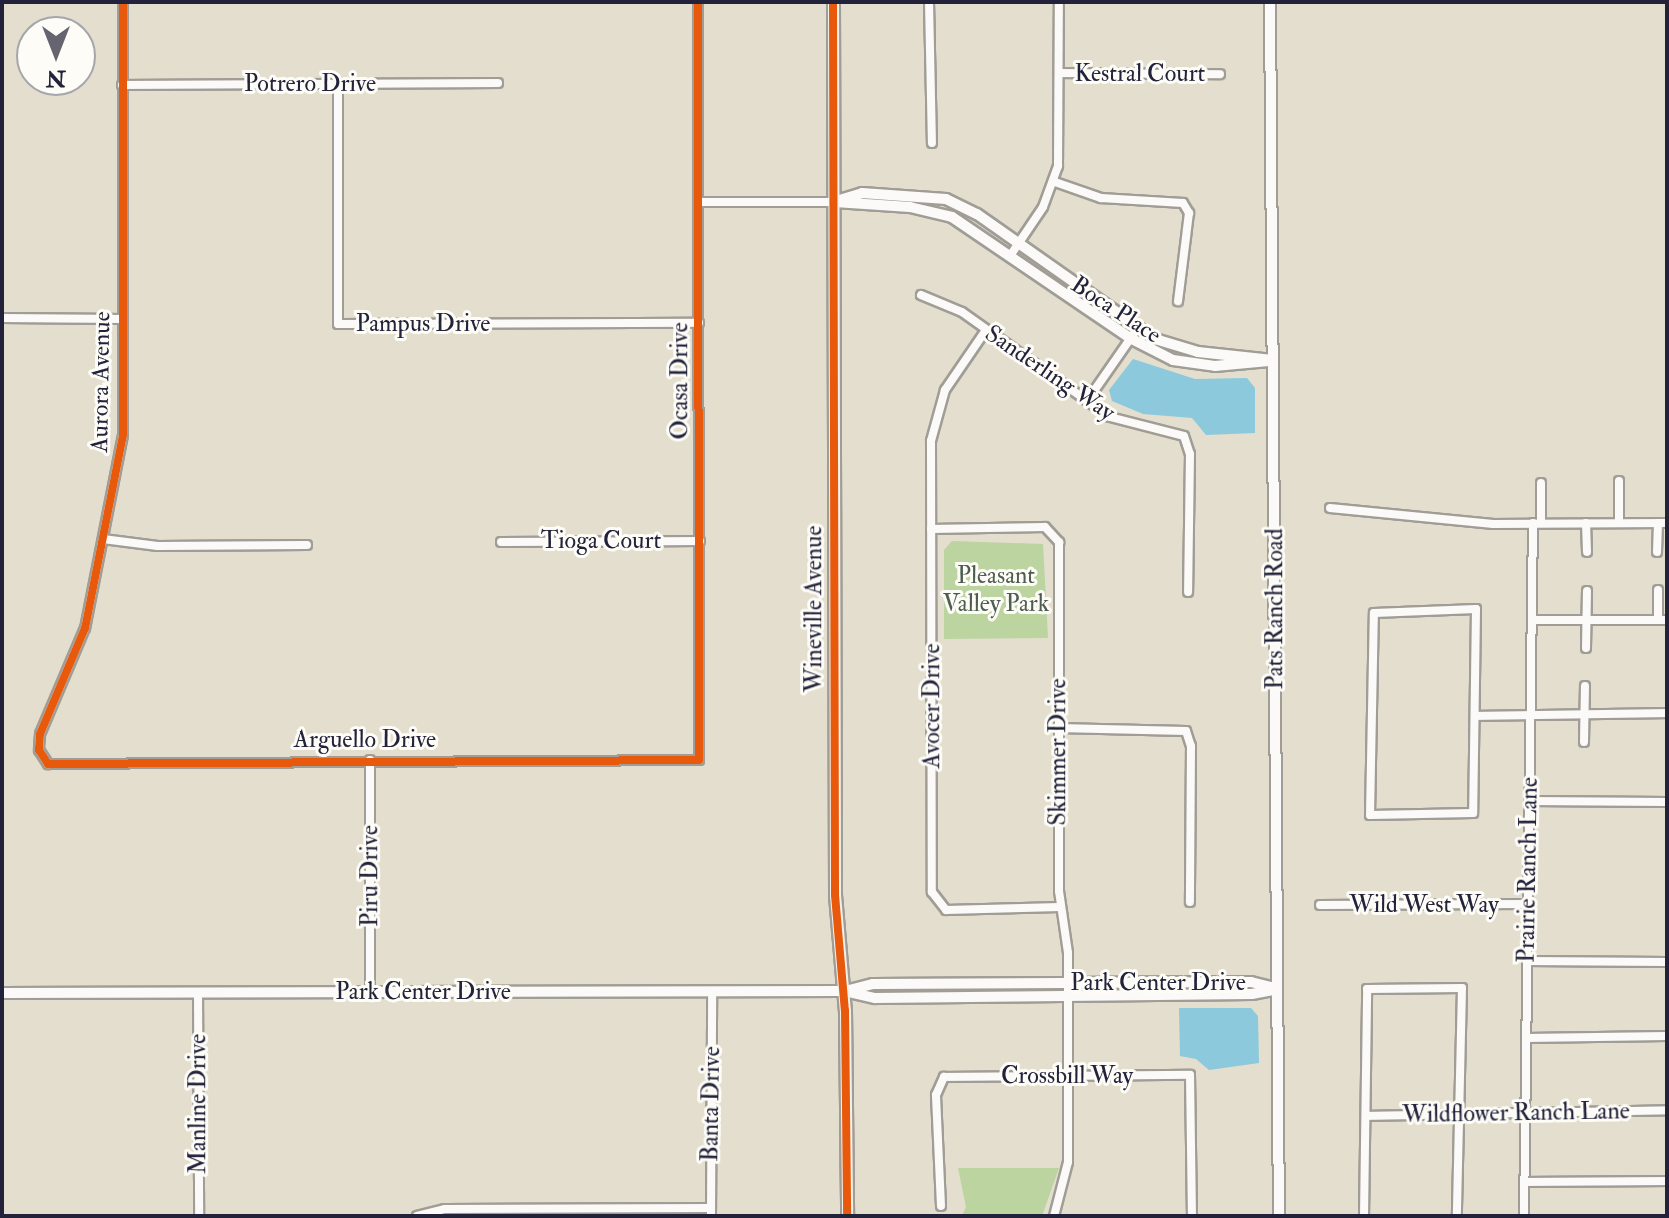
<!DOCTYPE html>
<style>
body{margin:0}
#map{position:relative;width:1669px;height:1218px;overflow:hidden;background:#e3decd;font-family:"IM FELL Double Pica",serif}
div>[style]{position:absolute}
.green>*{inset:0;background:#bcd4a0}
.water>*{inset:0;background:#8cc9dd}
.roads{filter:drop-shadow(2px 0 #a09d96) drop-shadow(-2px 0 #a09d96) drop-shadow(0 2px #a09d96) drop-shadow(0 -2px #a09d96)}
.minor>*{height:8px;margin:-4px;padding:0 4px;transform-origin:4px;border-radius:4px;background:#fbfaf8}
.tertiary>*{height:10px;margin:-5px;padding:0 5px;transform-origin:5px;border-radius:5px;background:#fbfaf8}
.secondary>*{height:11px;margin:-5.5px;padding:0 5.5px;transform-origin:5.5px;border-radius:5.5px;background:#f4f2ec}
.cycleway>*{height:8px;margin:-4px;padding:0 4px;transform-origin:4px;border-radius:4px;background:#e8590c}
span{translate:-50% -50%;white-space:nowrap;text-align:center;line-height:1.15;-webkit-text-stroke:6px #fdfcf7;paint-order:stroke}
.street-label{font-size:24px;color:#22223b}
.park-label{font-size:24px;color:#4d5e51}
.frame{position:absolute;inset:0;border:4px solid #22223b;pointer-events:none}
.north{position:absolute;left:16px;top:16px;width:80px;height:80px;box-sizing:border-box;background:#fdfcf7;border:2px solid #a5a5ac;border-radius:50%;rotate:180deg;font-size:22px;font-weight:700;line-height:32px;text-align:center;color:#22223b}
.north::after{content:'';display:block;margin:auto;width:28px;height:36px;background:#66646e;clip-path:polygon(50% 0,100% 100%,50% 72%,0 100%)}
</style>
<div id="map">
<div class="green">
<div style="clip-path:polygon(952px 541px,1043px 544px,1048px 638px,944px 639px,944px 550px)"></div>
<div style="clip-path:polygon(958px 1168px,1059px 1168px,1042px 1216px,962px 1216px,966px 1207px)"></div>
</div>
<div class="water">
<div style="clip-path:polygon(1133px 359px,1195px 379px,1247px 378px,1255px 388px,1255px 433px,1206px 435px,1192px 418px,1143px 414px,1112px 401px,1109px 390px)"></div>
<div style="clip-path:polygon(1179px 1008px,1251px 1008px,1258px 1016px,1259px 1063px,1209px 1070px,1196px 1059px,1180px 1056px)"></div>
</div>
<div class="roads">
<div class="minor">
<div style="left:123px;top:2px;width:433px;rotate:90deg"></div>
<div style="left:123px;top:435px;width:197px;rotate:101.1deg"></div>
<div style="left:85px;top:628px;width:115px;rotate:113deg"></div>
<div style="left:40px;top:734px;width:16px;rotate:94deg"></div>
<div style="left:39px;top:750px;width:17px;rotate:57deg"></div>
<div style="left:48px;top:764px;width:651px;rotate:-0.35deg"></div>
<div style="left:699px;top:760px;width:758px;rotate:-90.08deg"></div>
<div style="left:929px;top:2px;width:141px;rotate:88.8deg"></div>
<div style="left:1060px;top:73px;width:160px;rotate:0.4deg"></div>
<div style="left:122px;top:85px;width:376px;rotate:-0.3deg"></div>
<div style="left:338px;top:85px;width:239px;rotate:90deg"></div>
<div style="left:338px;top:324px;width:361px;rotate:-0.2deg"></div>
<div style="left:1055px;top:182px;width:49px;rotate:19.2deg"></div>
<div style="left:1101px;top:198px;width:82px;rotate:3.5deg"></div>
<div style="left:1183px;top:203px;width:12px;rotate:59deg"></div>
<div style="left:1189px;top:213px;width:89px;rotate:97.1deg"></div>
<div style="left:699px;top:202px;width:134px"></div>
<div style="left:1012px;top:253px;width:55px;rotate:-56deg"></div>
<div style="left:1043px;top:207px;width:44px;rotate:-69.9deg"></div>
<div style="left:1058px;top:166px;width:164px;rotate:-89.7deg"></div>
<div style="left:921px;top:295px;width:44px;rotate:22.5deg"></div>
<div style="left:962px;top:312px;width:181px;rotate:35.4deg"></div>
<div style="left:1110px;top:417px;width:76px;rotate:14.4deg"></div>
<div style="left:1184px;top:436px;width:19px;rotate:72deg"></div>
<div style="left:1190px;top:454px;width:138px;rotate:90.8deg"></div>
<div style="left:2px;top:318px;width:121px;rotate:0.5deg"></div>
<div style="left:986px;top:330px;width:73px;rotate:124.3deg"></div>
<div style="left:945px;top:390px;width:53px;rotate:105.4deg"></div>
<div style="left:931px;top:441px;width:451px;rotate:89.9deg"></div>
<div style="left:932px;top:892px;width:23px;rotate:52deg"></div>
<div style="left:946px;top:910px;width:114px;rotate:-1.5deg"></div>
<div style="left:1087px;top:401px;width:88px;rotate:-55.2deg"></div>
<div style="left:1619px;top:481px;width:42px;rotate:90deg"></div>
<div style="left:1330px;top:508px;width:164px;rotate:5.6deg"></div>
<div style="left:1493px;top:524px;width:174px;rotate:-0.3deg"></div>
<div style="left:1541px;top:523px;width:40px;rotate:-90deg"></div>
<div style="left:1586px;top:523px;width:29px;rotate:88deg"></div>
<div style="left:931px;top:529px;width:114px;rotate:-1deg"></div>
<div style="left:1045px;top:527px;width:21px;rotate:47deg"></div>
<div style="left:1059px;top:542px;width:349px;rotate:90deg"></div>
<div style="left:1059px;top:891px;width:63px;rotate:81.7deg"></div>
<div style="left:1068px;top:953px;width:209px;rotate:90deg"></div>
<div style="left:1068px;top:1162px;width:56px;rotate:104.5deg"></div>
<div style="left:103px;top:539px;width:55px;rotate:7.3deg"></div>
<div style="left:158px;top:546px;width:149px;rotate:-0.4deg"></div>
<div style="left:501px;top:542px;width:199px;rotate:-0.3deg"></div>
<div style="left:1657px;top:552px;width:29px;rotate:-88deg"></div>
<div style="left:1658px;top:590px;width:30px;rotate:90deg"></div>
<div style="left:1476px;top:609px;width:204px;rotate:90.8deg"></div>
<div style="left:1473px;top:813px;width:103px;rotate:178.9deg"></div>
<div style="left:1370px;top:815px;width:202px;rotate:-88.9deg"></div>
<div style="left:1374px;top:613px;width:102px;rotate:-2.2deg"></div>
<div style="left:1532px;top:620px;width:135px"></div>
<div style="left:1586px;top:648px;width:57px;rotate:-89deg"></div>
<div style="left:1475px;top:716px;width:192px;rotate:-0.9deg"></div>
<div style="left:1058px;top:728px;width:128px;rotate:1.3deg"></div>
<div style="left:1186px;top:731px;width:16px;rotate:72deg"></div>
<div style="left:1191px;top:746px;width:156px;rotate:90.4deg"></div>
<div style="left:1584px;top:742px;width:56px;rotate:-89deg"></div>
<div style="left:370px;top:760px;width:233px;rotate:90deg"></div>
<div style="left:1529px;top:801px;width:138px;rotate:0.4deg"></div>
<div style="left:1320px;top:905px;width:208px;rotate:-0.3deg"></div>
<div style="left:1527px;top:961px;width:140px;rotate:0.4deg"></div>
<div style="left:198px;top:993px;width:223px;rotate:89.7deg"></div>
<div style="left:1526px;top:1038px;width:141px;rotate:-0.8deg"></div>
<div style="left:1366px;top:1116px;width:301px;rotate:-1.1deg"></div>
<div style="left:1524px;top:1182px;width:143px;rotate:-0.4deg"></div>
<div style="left:941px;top:1206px;width:111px;rotate:-92.6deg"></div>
<div style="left:936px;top:1095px;width:20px;rotate:-66deg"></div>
<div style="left:944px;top:1077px;width:246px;rotate:-0.5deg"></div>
<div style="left:1190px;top:1075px;width:141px;rotate:89.2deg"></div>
<div style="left:417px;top:1216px;width:29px;rotate:-14deg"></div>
<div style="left:445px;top:1209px;width:265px;rotate:-0.2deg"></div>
<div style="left:711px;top:1216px;width:224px;rotate:-89.7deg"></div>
<div style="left:1364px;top:1216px;width:227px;rotate:-89.2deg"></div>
<div style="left:1367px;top:989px;width:95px;rotate:-0.6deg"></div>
<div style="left:1462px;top:988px;width:228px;rotate:91.3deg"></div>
<div style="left:1524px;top:1216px;width:693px;rotate:-89.26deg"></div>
</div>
<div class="tertiary">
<div style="left:1270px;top:2px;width:1214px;rotate:89.58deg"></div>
<div style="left:833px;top:202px;width:30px;rotate:-17deg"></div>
<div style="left:862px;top:193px;width:84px;rotate:4.1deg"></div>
<div style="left:946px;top:199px;width:34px;rotate:26deg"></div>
<div style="left:977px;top:214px;width:218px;rotate:35.1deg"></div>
<div style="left:1155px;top:339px;width:45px;rotate:16.8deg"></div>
<div style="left:1198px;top:352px;width:75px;rotate:6.1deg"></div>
<div style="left:835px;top:202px;width:75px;rotate:3.8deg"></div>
<div style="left:910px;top:207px;width:43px;rotate:13.4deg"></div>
<div style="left:952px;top:217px;width:215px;rotate:34.2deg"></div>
<div style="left:1130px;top:338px;width:48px;rotate:27.1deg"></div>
<div style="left:1173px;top:360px;width:42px;rotate:8.1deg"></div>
<div style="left:1215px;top:366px;width:54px;rotate:-5.3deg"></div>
<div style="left:849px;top:990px;width:25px;rotate:-14deg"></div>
<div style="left:873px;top:984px;width:378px;rotate:-0.3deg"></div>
<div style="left:1251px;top:982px;width:25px;rotate:14deg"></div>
<div style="left:2px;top:993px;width:842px;rotate:-0.14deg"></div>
<div style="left:844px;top:991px;width:32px;rotate:13deg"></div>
<div style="left:875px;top:998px;width:377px;rotate:-0.6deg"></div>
<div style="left:1252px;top:994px;width:25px;rotate:-11deg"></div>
</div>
<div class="secondary">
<div style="left:833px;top:2px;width:893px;rotate:89.87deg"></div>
<div style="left:835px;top:895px;width:116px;rotate:85.1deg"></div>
<div style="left:845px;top:1011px;width:205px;rotate:89.4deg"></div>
</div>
</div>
<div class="cycleway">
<div style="left:123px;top:2px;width:433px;rotate:90deg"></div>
<div style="left:123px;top:435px;width:197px;rotate:101.1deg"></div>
<div style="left:85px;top:628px;width:115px;rotate:113deg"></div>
<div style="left:40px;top:734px;width:16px;rotate:94deg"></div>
<div style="left:39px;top:750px;width:17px;rotate:57deg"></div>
<div style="left:48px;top:764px;width:651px;rotate:-0.35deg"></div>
<div style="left:699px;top:760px;width:758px;rotate:-90.08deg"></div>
<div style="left:833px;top:2px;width:893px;rotate:89.87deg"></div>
<div style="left:835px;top:895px;width:116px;rotate:85.1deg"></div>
<div style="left:845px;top:1011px;width:205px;rotate:89.4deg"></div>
</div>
<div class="street-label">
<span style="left:1140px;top:74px">Kestral Court</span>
<span style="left:310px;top:84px">Potrero Drive</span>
<span style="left:1116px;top:310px;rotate:33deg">Boca Place</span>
<span style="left:423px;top:324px">Pampus Drive</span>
<span style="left:1050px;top:373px;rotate:34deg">Sanderling Way</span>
<span style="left:680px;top:381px;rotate:-90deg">Ocasa Drive</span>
<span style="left:101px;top:382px;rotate:-89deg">Aurora Avenue</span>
<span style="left:601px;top:541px">Tioga Court</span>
<span style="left:814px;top:609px;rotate:-90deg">Wineville Avenue</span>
<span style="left:1275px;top:609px;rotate:-90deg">Pats Ranch Road</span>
<span style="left:932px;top:706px;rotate:-90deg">Avocer Drive</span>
<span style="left:365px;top:740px">Arguello Drive</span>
<span style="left:1058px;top:752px;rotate:-90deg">Skimmer Drive</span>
<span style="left:1528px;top:870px;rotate:-89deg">Prairie Ranch Lane</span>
<span style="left:370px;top:876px;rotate:-90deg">Piru Drive</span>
<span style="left:1424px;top:905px">Wild West Way</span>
<span style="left:1158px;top:983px">Park Center Drive</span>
<span style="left:423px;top:992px">Park Center Drive</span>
<span style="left:1067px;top:1076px">Crossbill Way</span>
<span style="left:198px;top:1104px;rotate:-90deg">Manline Drive</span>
<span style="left:711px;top:1104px;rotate:-89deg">Banta Drive</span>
<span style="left:1516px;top:1113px;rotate:-1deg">Wildflower Ranch Lane</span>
</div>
<div class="park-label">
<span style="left:996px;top:590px">Pleasant<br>Valley Park</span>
</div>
<div class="frame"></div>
<div class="north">N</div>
</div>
